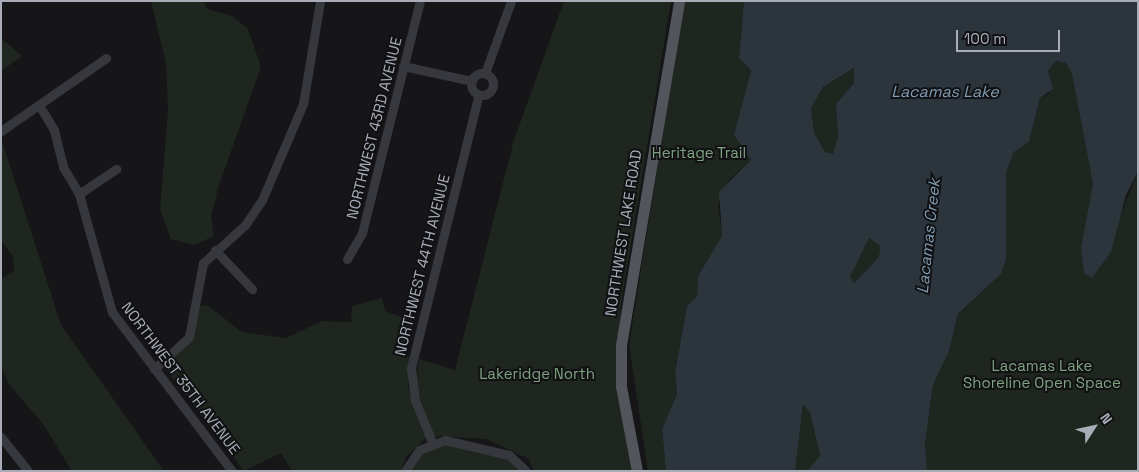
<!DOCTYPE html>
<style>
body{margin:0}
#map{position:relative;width:1139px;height:472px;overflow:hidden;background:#161618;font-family:"Space Grotesk",sans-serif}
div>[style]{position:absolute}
.green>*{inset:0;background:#1e261f}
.water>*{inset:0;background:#2c353c}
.minor>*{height:9px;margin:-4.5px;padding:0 4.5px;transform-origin:4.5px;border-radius:4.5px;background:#37383d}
.minor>.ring{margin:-4.5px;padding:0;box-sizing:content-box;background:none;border:9px solid #37383d;border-radius:50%}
.major>*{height:11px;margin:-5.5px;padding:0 5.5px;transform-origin:5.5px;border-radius:5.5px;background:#53555c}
span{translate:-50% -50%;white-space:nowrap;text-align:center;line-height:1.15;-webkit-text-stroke:4px #111113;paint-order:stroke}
.street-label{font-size:15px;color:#a8adb8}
.park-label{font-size:15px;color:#7fa381}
.water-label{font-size:16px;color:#7f9bb3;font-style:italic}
.frame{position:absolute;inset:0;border:2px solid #a8adb8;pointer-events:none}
.north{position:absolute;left:1069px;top:402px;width:50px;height:50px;-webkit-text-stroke:4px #111113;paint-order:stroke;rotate:55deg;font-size:14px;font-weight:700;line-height:20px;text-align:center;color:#a8adb8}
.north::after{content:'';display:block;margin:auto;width:18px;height:22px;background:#a8adb8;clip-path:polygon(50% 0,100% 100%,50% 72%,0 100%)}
.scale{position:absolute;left:956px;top:30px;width:104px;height:22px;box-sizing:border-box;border:2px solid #a8adb8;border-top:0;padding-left:6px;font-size:15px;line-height:18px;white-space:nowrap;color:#a8adb8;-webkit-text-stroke:4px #111113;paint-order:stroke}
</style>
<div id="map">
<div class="green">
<div style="clip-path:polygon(151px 1px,204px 1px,207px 9px,232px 16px,248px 29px,261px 67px,219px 185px,211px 216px,214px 236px,194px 245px,171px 239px,160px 209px,168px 111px,166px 63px)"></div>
<div style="clip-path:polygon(564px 1px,671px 1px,621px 304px,617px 375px,634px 471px,533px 471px,529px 459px,486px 439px,434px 436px,416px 388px,419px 359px,455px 370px,514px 140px)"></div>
<div style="clip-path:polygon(684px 1px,744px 1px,739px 57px,751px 70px,734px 135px,751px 160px,729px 180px,718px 204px,722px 236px,698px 276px,697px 296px,687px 306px,675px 373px,677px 394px,662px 429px,666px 471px,648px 471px,629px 345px)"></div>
<div style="clip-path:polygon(1px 38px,22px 56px,1px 71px)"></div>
<div style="clip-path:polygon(1056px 61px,1066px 63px,1072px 74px,1093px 184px,1091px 203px,1118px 222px,1138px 171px,1138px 471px,927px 471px,925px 443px,933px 385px,949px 351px,958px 315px,1001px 274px,1006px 173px,1014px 152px,1029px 142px,1040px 98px,1050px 93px,1048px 71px)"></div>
<div style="clip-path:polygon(855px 68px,854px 83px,836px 104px,838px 137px,833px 154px,825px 152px,814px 132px,811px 108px,823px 87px)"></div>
<div style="clip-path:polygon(2px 141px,61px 325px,164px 471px,72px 471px,43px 424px,9px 384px,1px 367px,1px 279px,14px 271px,13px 257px,1px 240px)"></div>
<div style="clip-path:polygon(869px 238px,880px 246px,879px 257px,854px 283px,850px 277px)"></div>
<div style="clip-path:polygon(382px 298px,385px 311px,413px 321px,405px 356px,412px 358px,408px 387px,426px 438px,406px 457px,401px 471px,292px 471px,281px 453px,244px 471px,164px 367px,193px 337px,200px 306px,207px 305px,242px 332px,286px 338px,322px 321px,351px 322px,352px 306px)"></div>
<div style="clip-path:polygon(803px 404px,810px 413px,820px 457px,807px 471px,795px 471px)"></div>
<div style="clip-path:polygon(445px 444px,506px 456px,523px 471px,409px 471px,415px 458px)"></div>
</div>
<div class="water">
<div style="clip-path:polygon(evenodd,744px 1px,1138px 1px,1138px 171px,1126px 195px,1111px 252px,1092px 278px,1084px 273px,1081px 248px,1093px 184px,1072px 74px,1066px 63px,1056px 61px,1048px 71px,1053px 89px,1040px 98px,1029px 142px,1014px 152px,1006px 173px,1006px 260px,1001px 274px,958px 314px,949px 351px,933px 385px,925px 443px,927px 471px,807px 471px,820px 456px,810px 413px,803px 404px,795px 471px,666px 471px,662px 429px,677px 394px,675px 373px,687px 306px,697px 296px,698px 276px,722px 236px,719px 192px,751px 160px,734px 135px,751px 70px,739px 58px,744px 1px,854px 68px,854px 83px,836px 104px,838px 137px,833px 154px,825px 152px,814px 132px,811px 108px,823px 87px,854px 68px,744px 1px,869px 238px,880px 246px,879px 257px,854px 283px,850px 277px,869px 238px)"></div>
</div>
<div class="minor">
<div style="left:403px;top:66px;width:71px;rotate:12.3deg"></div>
<div style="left:485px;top:73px;width:77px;rotate:-70.1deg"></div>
<div class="ring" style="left:471px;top:73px;width:13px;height:13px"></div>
<div style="left:39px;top:105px;width:29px;rotate:59deg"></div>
<div style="left:54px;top:130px;width:38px;rotate:76deg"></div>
<div style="left:63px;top:167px;width:31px;rotate:59deg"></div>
<div style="left:79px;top:194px;width:123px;rotate:74.4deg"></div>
<div style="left:112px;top:312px;width:199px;rotate:53deg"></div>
<div style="left:1px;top:131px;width:128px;rotate:-34.8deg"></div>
<div style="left:79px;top:194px;width:45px;rotate:-34deg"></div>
<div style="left:215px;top:250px;width:54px;rotate:46.5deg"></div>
<div style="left:347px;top:259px;width:30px;rotate:-60deg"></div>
<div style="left:362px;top:233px;width:239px;rotate:-76deg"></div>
<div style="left:154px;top:369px;width:47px;rotate:-42.4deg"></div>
<div style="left:189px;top:337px;width:75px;rotate:-79.3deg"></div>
<div style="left:203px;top:263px;width:57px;rotate:-42.1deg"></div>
<div style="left:245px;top:225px;width:30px;rotate:-56deg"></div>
<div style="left:262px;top:200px;width:104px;rotate:-66.9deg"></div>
<div style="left:303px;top:104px;width:104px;rotate:-80.6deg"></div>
<div style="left:1px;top:437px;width:43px;rotate:51.5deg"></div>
<div style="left:432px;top:442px;width:45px;rotate:-112deg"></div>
<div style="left:415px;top:400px;width:32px;rotate:-97deg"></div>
<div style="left:411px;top:368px;width:282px;rotate:-76.1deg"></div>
<div style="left:405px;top:471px;width:25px;rotate:-56deg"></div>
<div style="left:419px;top:450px;width:28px;rotate:-21deg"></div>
<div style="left:445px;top:440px;width:66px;rotate:13.2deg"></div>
<div style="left:509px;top:455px;width:23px;rotate:43deg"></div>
</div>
<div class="major">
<div style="left:637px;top:471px;width:86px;rotate:-100.7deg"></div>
<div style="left:621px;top:386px;width:41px;rotate:-90deg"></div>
<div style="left:621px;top:345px;width:349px;rotate:-80.4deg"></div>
</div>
<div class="street-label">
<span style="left:374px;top:128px;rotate:-76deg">NORTHWEST 43RD AVENUE</span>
<span style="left:623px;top:233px;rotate:-81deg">NORTHWEST LAKE ROAD</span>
<span style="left:422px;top:265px;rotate:-76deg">NORTHWEST 44TH AVENUE</span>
<span style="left:181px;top:378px;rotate:53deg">NORTHWEST 35TH AVENUE</span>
</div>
<div class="park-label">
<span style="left:699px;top:153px">Heritage Trail</span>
<span style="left:1042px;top:374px">Lacamas Lake<br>Shoreline Open Space</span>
<span style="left:537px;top:374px">Lakeridge North</span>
</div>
<div class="water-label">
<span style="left:945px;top:92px">Lacamas Lake</span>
<span style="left:929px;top:236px;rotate:-84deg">Lacamas Creek</span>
</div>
<div class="frame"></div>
<div class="north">N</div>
<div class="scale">100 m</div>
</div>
